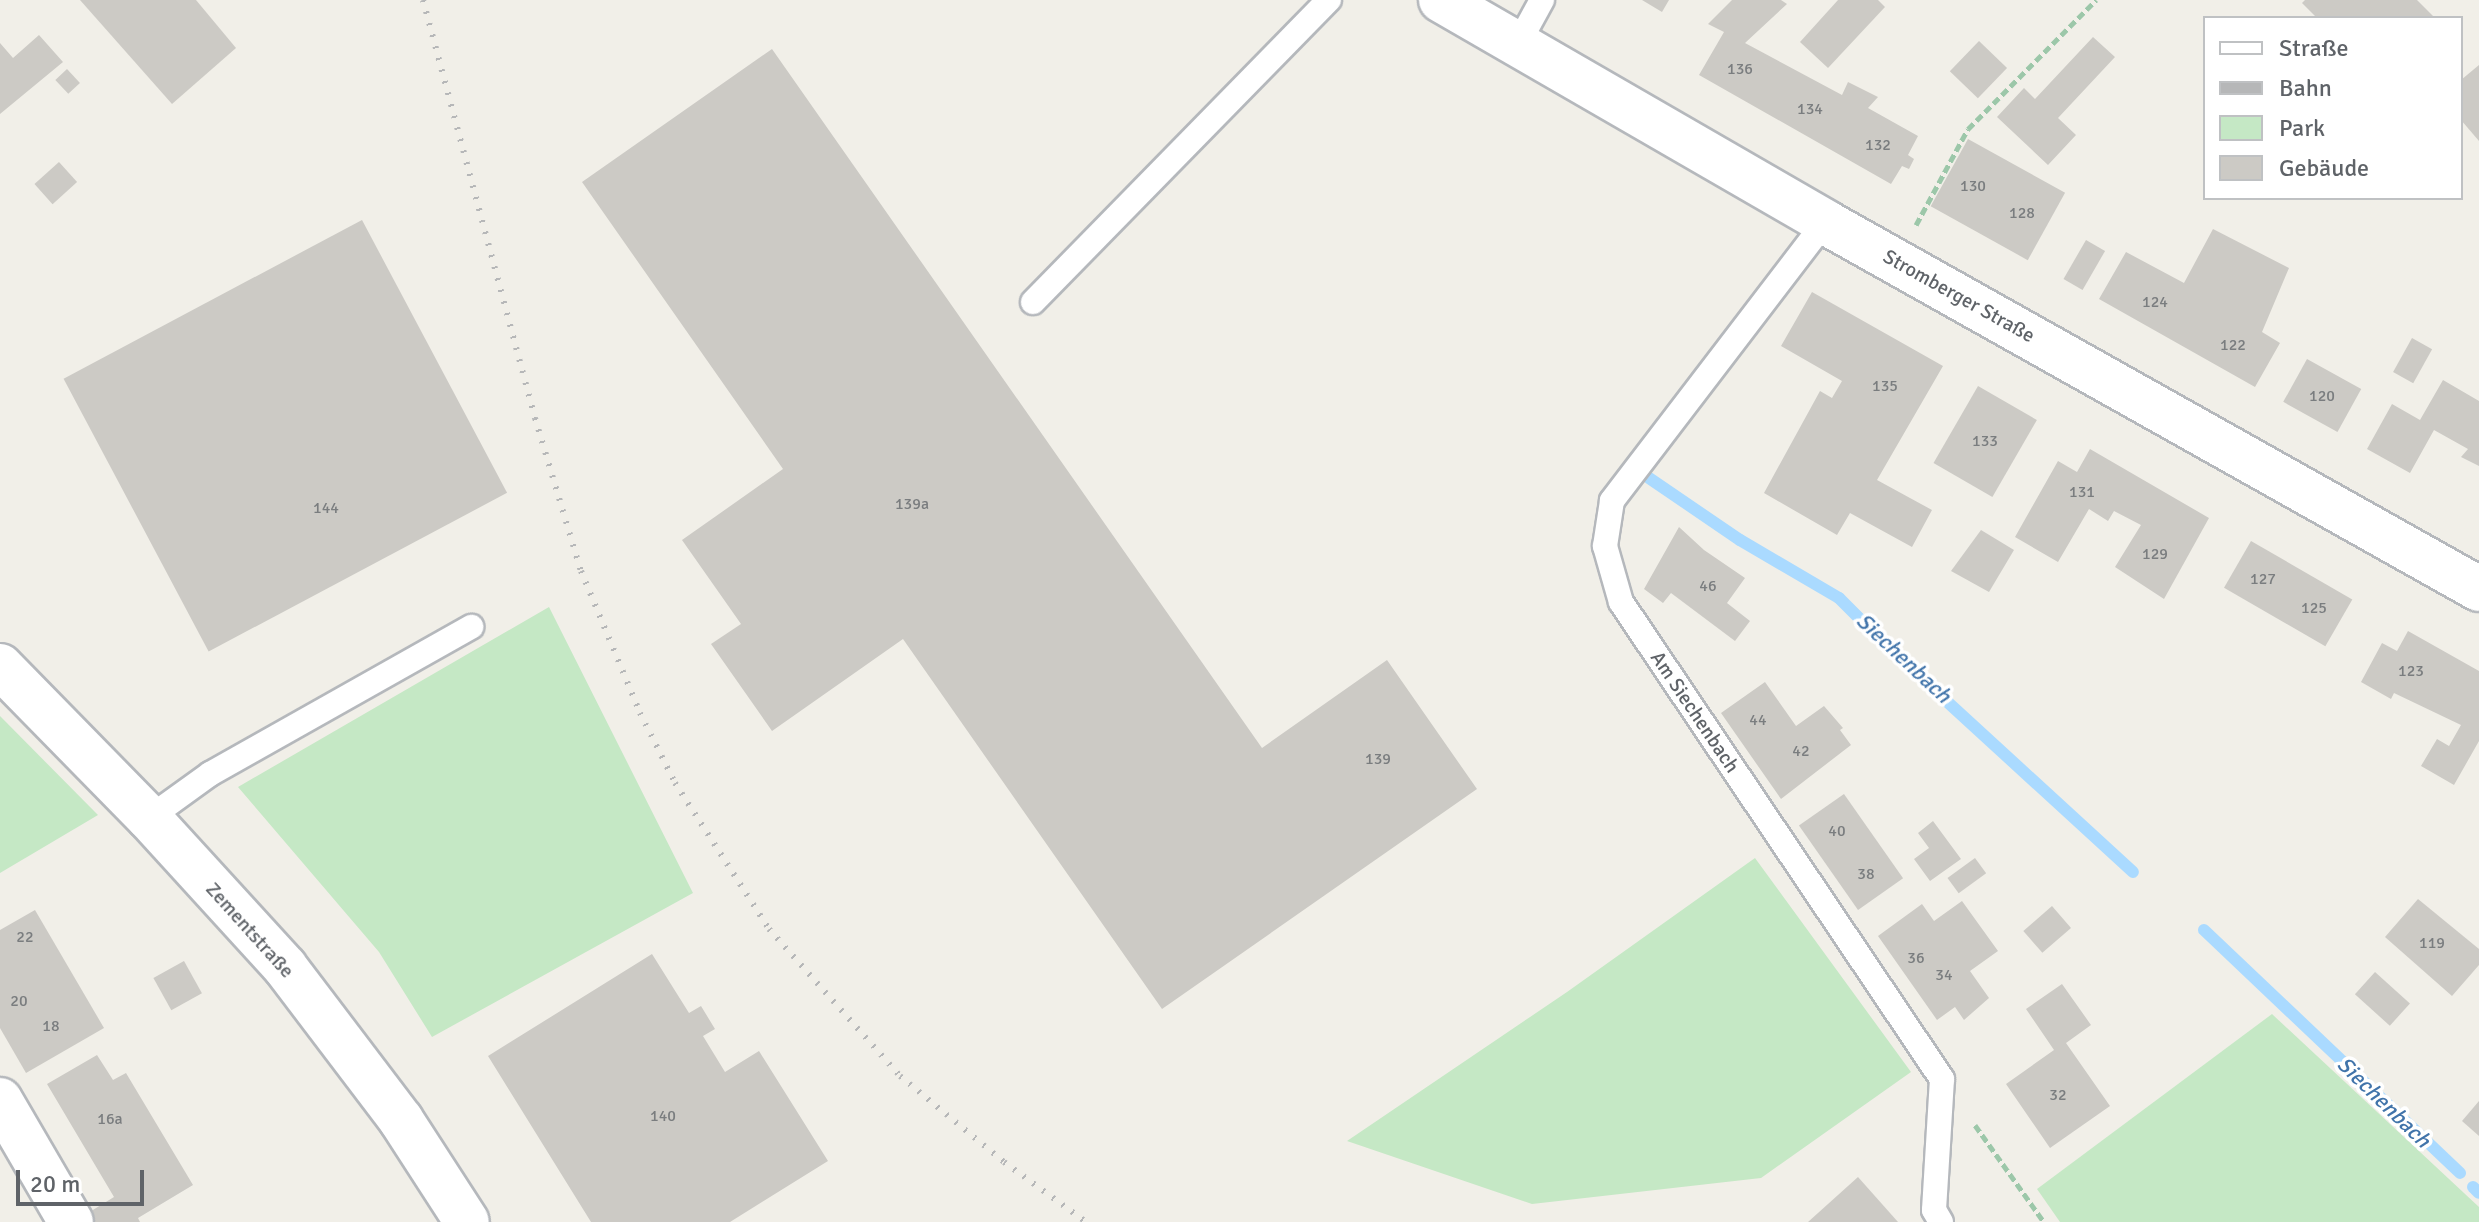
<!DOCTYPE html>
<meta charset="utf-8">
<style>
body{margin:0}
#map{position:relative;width:2479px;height:1222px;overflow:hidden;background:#f1efe8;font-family:Signika,sans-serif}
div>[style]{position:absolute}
.green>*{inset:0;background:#c5e8c5}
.stream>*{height:12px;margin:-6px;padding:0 6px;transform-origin:6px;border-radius:6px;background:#aadaff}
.building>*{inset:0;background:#cccac5;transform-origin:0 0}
.path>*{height:5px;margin-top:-2.5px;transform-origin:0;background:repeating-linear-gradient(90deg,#9cc7a9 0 8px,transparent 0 12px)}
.roads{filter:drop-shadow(2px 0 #b5b8bc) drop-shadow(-2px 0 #b5b8bc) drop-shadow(0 2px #b5b8bc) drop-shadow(0 -2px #b5b8bc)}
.lane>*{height:24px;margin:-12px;padding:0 12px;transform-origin:12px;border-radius:12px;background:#fff}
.street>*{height:44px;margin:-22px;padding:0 22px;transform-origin:22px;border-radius:22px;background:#fff}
.secondary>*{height:44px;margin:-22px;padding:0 22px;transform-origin:22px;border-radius:22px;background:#fff}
.rail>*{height:6px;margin-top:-3px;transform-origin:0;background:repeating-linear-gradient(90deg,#b6b7b8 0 2px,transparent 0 12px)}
span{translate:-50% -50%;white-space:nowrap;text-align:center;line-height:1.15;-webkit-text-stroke:7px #fff;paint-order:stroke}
.number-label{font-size:16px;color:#7a7d7f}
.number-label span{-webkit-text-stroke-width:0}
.street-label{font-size:20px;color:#5f6368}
.water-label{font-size:22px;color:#4174aa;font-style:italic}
.legend{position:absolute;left:2203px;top:16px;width:260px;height:184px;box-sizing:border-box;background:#fff;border:2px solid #bfc1c3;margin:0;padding:10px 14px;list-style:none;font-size:24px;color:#5f6368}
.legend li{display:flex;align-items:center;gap:16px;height:40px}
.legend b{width:40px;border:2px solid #bfc1c3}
.scale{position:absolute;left:16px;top:1170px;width:128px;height:36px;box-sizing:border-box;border:4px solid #5f6368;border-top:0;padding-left:10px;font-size:24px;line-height:28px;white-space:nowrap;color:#5f6368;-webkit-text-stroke:6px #fff;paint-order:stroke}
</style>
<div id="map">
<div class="green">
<div style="clip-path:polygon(549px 607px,693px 893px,432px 1037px,379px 952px,238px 787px)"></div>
<div style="clip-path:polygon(0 716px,98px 815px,0 873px)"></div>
<div style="clip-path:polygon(1755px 858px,1911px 1072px,1761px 1178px,1532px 1204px,1347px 1141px,1567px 992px)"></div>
<div style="clip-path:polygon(2272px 1014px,2479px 1207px,2479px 1222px,2060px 1222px,2037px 1189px)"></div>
</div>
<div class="stream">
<div style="left:1649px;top:478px;width:110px;rotate:34.3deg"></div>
<div style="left:1740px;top:540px;width:115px;rotate:30.4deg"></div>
<div style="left:1839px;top:598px;width:78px;rotate:45deg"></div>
<div style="left:1894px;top:653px;width:324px;rotate:42.5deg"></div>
<div style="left:2204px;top:930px;width:353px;rotate:43.5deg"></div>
<div style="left:2473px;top:1187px;width:8px;rotate:45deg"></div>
</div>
<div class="building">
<div style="clip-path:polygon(80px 0,196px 0,236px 48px,172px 104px)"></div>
<div style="clip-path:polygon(1642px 0,1669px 0,1662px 12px)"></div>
<div style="clip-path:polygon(1732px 0,1781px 0,1787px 4px,1745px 43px,1842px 95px,1848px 82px,1878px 97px,1868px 108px,1918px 136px,1908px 155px,1914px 159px,1909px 169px,1902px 166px,1891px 184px,1699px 75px,1724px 32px,1708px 24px)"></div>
<div style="clip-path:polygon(1838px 0,1878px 0,1885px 7px,1828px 68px,1800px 42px)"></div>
<div style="clip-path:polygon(2305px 0,2417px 0,2435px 18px,2317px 18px,2302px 3px)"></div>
<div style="clip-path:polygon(39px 35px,63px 62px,0 114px,0 43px,13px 58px)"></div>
<div style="clip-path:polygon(2093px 37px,2115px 57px,2058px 118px,2076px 135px,2048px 165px,1997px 117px,2024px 88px,2035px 99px)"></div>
<div style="left:1979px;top:41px;width:39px;height:42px;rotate:44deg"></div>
<div style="clip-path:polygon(772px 49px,1262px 748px,1387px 660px,1477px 789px,1162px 1009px,903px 639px,772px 731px,711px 644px,741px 624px,682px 540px,783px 469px,582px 182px)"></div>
<div style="clip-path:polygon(2479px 65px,2479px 141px,2461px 120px,2461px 80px)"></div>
<div style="left:67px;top:69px;width:19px;height:16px;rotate:47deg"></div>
<div style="left:1968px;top:139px;width:111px;height:77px;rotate:29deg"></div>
<div style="left:59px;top:162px;width:27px;height:33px;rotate:48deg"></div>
<div style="left:362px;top:220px;width:309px;height:338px;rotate:62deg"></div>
<div style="clip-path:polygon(2213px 229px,2289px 268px,2262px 332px,2280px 343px,2255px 387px,2099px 299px,2126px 252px,2184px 283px)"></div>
<div style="left:2086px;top:240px;width:22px;height:45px;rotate:30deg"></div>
<div style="clip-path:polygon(1812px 292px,1943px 366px,1877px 480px,1932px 510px,1912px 547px,1850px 513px,1837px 535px,1764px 493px,1820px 391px,1832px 398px,1842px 381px,1781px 346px)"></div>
<div style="left:2412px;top:338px;width:23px;height:39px;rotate:29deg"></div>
<div style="left:2307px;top:359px;width:62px;height:49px;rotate:29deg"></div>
<div style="clip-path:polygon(2443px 380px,2479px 401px,2479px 466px,2461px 457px,2468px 449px,2434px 430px,2410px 473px,2367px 449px,2392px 404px,2420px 420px)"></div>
<div style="left:1978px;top:386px;width:68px;height:89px;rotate:30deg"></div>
<div style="clip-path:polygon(2090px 449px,2209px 518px,2164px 599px,2115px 567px,2141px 525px,2114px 511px,2108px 521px,2089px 509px,2058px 562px,2015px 537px,2058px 461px,2077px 472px)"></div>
<div style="clip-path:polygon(1679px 527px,1704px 550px,1745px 578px,1727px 603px,1750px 621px,1735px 641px,1671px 593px,1663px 603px,1644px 589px)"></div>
<div style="clip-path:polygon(1981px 530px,2014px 550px,1989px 592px,1951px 571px)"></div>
<div style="left:2251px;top:541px;width:117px;height:54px;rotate:30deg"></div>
<div style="clip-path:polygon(2408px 631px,2479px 671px,2479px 741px,2454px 785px,2421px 766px,2437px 739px,2449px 746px,2461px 725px,2394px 693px,2391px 699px,2361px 682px,2382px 643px,2397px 651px)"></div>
<div style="clip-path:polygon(1765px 682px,1796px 726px,1824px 706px,1843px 728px,1840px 730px,1851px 745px,1781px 799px,1721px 713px)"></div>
<div style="left:1844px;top:794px;width:103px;height:55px;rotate:55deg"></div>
<div style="clip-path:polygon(1933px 821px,1961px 859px,1930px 881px,1914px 859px,1929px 848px,1918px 833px)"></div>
<div style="left:1975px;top:858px;width:19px;height:34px;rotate:54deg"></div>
<div style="clip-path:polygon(2418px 899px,2479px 949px,2479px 965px,2452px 996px,2385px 937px)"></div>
<div style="clip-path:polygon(1962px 901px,1998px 951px,1970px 971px,1989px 998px,1964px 1020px,1955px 1007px,1937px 1020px,1878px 936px,1922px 904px,1934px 921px)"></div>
<div style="left:2052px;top:906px;width:29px;height:38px;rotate:49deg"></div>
<div style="clip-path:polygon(35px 910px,104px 1028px,26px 1073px,0 1028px,0 930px)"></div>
<div style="clip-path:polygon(652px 954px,689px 1013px,701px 1006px,715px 1029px,703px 1036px,725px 1072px,759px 1051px,828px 1161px,730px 1222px,591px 1222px,488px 1056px)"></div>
<div style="left:184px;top:961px;width:37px;height:35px;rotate:61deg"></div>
<div style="left:2375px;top:972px;width:47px;height:30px;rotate:42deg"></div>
<div style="clip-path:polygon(2062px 984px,2091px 1025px,2066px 1043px,2110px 1106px,2050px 1148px,2006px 1084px,2054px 1050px,2026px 1009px)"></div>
<div style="clip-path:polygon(97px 1055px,113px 1080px,126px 1073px,193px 1185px,138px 1218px,140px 1222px,93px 1222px,88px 1213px,114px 1197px,47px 1084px)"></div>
<div style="clip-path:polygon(2479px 1101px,2479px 1136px,2462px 1121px)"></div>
<div style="clip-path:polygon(1858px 1177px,1898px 1222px,1808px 1222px)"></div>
</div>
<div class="path">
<div style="left:1916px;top:225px;width:109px;rotate:-61.6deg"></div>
<div style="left:1968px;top:129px;width:182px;rotate:-45.2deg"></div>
<div style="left:1975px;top:1125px;width:119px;rotate:54.6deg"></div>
</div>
<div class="roads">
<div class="lane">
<div style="left:1518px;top:44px;width:50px;rotate:-61.4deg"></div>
<div style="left:1825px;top:222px;width:351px;rotate:127.4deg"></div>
<div style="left:1612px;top:501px;width:46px;rotate:98.8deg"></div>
<div style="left:1605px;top:546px;width:58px;rotate:74.1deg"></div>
<div style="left:1621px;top:602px;width:575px;rotate:56.06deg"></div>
<div style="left:1942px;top:1079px;width:131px;rotate:93.5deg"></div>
<div style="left:1934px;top:1210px;width:14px;rotate:60deg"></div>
<div style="left:1033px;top:302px;width:423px;rotate:-45.6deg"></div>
<div style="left:149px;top:818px;width:75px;rotate:-35.8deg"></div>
<div style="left:210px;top:774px;width:300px;rotate:-29.4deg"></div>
</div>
<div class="street">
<div style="left:0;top:1100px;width:141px;rotate:59.8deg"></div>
</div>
<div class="secondary">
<div style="left:1441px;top:0;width:444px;rotate:30deg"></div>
<div style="left:1825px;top:222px;width:750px;rotate:29.3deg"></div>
<div style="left:0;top:666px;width:213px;rotate:45.6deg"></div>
<div style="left:149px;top:818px;width:202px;rotate:47.6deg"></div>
<div style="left:285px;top:967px;width:192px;rotate:52.8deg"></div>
<div style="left:401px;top:1120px;width:121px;rotate:57.1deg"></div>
</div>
</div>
<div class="rail">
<div style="left:423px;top:0;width:433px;rotate:75deg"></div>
<div style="left:535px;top:418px;width:160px;rotate:73.3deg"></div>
<div style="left:581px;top:571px;width:154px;rotate:67.4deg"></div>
<div style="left:640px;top:713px;width:78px;rotate:63.4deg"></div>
<div style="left:675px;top:783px;width:174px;rotate:57.2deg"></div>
<div style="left:769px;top:929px;width:197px;rotate:48.3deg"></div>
<div style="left:900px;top:1076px;width:135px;rotate:39.6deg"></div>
<div style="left:1004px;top:1162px;width:102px;rotate:36.2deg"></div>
</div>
<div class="number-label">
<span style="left:1740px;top:69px">136</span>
<span style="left:1810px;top:109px">134</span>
<span style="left:1878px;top:145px">132</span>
<span style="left:1973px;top:186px">130</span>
<span style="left:2022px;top:213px">128</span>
<span style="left:2155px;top:302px">124</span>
<span style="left:2233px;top:345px">122</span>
<span style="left:1885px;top:386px">135</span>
<span style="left:2322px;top:396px">120</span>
<span style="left:1985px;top:441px">133</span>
<span style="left:2082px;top:492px">131</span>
<span style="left:912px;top:504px">139a</span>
<span style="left:326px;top:508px">144</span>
<span style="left:2155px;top:554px">129</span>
<span style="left:2263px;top:579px">127</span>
<span style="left:1708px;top:586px">46</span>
<span style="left:2314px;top:608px">125</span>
<span style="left:2411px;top:671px">123</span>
<span style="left:1758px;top:720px">44</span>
<span style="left:1801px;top:751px">42</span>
<span style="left:1378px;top:759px">139</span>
<span style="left:1837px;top:831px">40</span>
<span style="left:1866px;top:874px">38</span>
<span style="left:25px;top:937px">22</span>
<span style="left:2432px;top:943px">119</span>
<span style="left:1916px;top:958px">36</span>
<span style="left:1944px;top:975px">34</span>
<span style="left:19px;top:1001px">20</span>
<span style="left:51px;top:1026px">18</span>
<span style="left:2058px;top:1095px">32</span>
<span style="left:663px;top:1116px">140</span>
<span style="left:110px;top:1119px">16a</span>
</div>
<div class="street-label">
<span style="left:1959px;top:296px;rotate:29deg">Stromberger Straße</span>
<span style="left:1695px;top:712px;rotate:56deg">Am Siechenbach</span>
<span style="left:250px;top:930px;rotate:48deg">Zementstraße</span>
</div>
<div class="water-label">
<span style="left:1904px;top:658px;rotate:43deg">Siechenbach</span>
<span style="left:2384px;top:1102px;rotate:44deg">Siechenbach</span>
</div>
<ul class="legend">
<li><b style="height:10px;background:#fff"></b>Straße</li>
<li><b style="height:10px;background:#b6b7b8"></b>Bahn</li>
<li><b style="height:22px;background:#c5e8c5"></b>Park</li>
<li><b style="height:22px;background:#cccac5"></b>Gebäude</li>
</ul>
<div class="scale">20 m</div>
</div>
